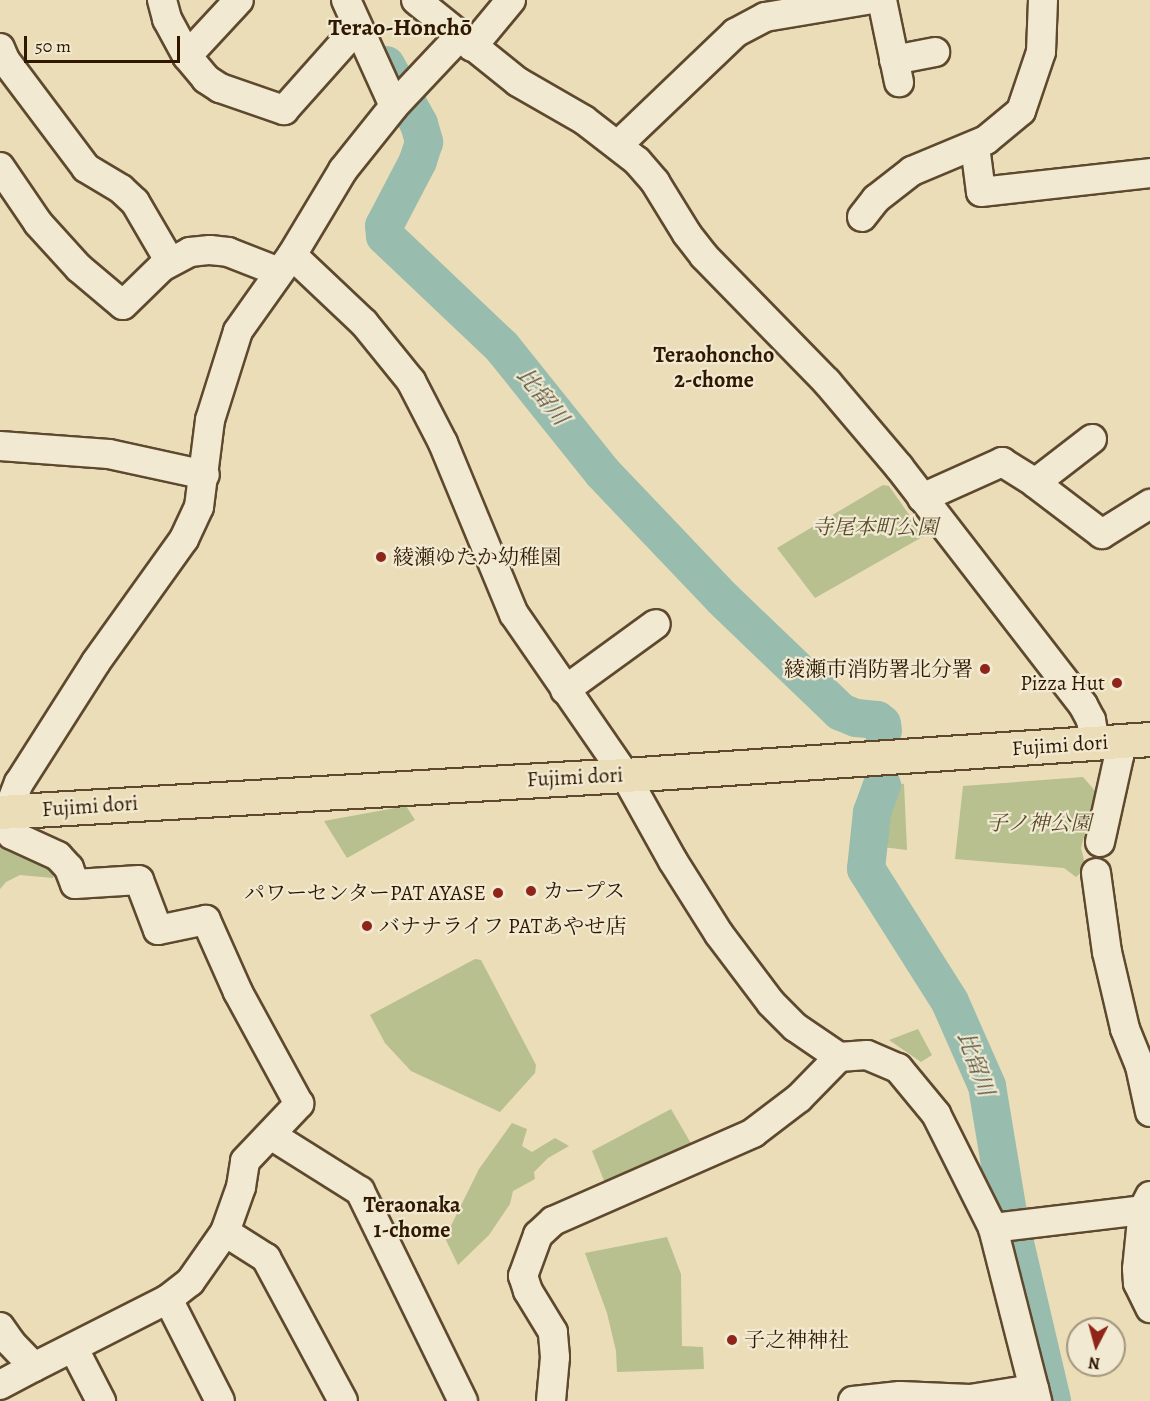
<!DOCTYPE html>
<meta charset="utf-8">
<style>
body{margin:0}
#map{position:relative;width:1150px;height:1401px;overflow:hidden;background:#eaddb8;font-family:Alegreya,"Noto Serif JP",serif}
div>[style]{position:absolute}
.green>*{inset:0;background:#b7c08e}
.river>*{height:38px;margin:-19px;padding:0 19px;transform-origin:19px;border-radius:19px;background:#98bcad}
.roads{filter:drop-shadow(2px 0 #5e492e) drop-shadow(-2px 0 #5e492e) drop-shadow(0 2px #5e492e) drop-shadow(0 -2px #5e492e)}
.minor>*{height:28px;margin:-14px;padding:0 14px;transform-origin:14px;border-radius:14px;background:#f1e9d1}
.major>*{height:33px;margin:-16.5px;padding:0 16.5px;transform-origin:16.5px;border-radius:16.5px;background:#eaddb8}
.dots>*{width:16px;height:16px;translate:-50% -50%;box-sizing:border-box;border:3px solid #f1e9d1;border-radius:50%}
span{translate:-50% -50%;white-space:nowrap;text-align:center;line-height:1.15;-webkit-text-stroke:4.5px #f1e9d1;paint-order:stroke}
.park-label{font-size:21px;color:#584a2b;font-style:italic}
.poi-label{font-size:21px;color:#301800}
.left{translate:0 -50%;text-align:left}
.right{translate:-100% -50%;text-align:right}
.street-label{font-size:21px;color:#301800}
.neighbourhood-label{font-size:22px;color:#301800;font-weight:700}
.water-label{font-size:22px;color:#54513d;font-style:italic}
.quarter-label{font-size:24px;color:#301800;font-weight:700}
.north{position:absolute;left:1066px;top:1317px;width:60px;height:60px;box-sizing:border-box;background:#f1e9d1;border:2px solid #a4957d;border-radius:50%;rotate:186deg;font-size:16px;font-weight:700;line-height:24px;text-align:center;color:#301800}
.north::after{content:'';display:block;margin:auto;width:21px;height:27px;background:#8f2418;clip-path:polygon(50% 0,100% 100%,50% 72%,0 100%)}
.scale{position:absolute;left:24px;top:36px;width:156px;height:27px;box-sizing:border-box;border:3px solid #301800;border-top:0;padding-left:8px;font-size:18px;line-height:21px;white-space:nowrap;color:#301800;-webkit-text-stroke:4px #f1e9d1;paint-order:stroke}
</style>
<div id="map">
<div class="green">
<div style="clip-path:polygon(883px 485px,889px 486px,924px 536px,815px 598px,777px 548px)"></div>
<div style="clip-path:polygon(1083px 777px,1096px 792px,1081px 848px,1086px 868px,1076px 877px,1064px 868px,955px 859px,963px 786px)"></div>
<div style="clip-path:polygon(883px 781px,904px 784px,907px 850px,874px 846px)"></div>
<div style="clip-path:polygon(406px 806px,415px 820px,347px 858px,324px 821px)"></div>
<div style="clip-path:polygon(0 848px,54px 871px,53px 878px,20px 875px,6px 882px,0 889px)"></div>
<div style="clip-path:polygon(475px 959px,481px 960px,536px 1065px,535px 1073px,500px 1112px,411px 1071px,385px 1043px,370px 1015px)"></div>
<div style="clip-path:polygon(918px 1029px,932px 1055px,921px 1062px,889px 1040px)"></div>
<div style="clip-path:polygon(671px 1109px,693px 1147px,605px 1183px,592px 1151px)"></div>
<div style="clip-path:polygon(512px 1123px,527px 1129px,522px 1146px,532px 1152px,555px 1138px,569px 1146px,548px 1158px,534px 1172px,535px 1179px,513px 1191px,510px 1204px,489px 1235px,458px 1265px,445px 1238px,479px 1169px)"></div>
<div style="clip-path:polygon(667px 1237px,681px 1274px,682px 1346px,703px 1347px,704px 1369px,617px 1372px,616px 1351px,607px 1313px,585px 1253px)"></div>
</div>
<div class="river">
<div style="left:386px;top:65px;width:68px;rotate:60.8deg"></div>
<div style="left:419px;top:124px;width:19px;rotate:74deg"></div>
<div style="left:424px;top:142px;width:20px;rotate:108deg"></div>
<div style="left:418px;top:161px;width:73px;rotate:117.6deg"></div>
<div style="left:384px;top:226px;width:10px;rotate:84deg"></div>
<div style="left:385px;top:236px;width:161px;rotate:43.5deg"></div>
<div style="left:502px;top:347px;width:161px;rotate:51.3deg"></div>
<div style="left:603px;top:473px;width:174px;rotate:46.4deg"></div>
<div style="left:723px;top:599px;width:163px;rotate:43.8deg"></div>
<div style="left:841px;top:712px;width:16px;rotate:22deg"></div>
<div style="left:856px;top:718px;width:21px;rotate:5deg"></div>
<div style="left:877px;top:720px;width:6px;rotate:39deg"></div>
<div style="left:882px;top:724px;width:7px;rotate:82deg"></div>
<div style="left:882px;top:785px;width:29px;rotate:110deg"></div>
<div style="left:872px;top:812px;width:57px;rotate:96deg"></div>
<div style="left:866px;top:869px;width:157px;rotate:57.7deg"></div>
<div style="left:950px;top:1002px;width:92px;rotate:66.2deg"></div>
<div style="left:987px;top:1086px;width:129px;rotate:80.6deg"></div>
<div style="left:1008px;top:1213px;width:193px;rotate:76.8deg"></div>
</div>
<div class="roads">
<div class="minor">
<div style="left:162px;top:0;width:20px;rotate:75deg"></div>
<div style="left:167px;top:19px;width:42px;rotate:61.6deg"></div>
<div style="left:187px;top:56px;width:30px;rotate:50deg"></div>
<div style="left:206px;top:79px;width:17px;rotate:33deg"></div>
<div style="left:220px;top:88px;width:68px;rotate:19deg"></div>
<div style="left:284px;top:110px;width:111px;rotate:-48.3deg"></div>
<div style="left:346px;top:0;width:116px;rotate:65.6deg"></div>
<div style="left:416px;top:0;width:131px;rotate:38.8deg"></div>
<div style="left:518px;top:82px;width:76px;rotate:29.9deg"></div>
<div style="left:584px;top:120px;width:67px;rotate:37.7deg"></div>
<div style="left:637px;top:161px;width:28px;rotate:49deg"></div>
<div style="left:655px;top:182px;width:61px;rotate:58.4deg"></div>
<div style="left:687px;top:234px;width:28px;rotate:52deg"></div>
<div style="left:704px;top:256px;width:176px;rotate:45.7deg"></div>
<div style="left:827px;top:382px;width:111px;rotate:49.7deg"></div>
<div style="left:899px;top:467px;width:301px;rotate:52.3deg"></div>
<div style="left:1083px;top:705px;width:17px;rotate:62deg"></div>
<div style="left:1091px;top:720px;width:22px;rotate:80deg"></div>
<div style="left:882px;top:0;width:84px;rotate:78.3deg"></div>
<div style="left:472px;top:47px;width:61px;rotate:-50.3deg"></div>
<div style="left:0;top:48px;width:13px;rotate:67deg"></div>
<div style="left:5px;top:60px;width:135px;rotate:53.1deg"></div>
<div style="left:86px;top:168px;width:41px;rotate:31deg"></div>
<div style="left:121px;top:189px;width:19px;rotate:43deg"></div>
<div style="left:135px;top:202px;width:69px;rotate:59.7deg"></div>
<div style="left:187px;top:56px;width:76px;rotate:-47.1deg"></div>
<div style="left:894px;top:60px;width:42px;rotate:-11deg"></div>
<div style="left:618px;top:145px;width:162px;rotate:-43.7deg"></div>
<div style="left:735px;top:33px;width:34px;rotate:-28deg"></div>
<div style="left:765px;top:17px;width:103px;rotate:-9.5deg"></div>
<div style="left:975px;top:146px;width:46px;rotate:82.6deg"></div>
<div style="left:981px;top:192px;width:170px;rotate:-6.4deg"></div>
<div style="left:0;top:167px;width:68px;rotate:55.8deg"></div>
<div style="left:38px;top:223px;width:61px;rotate:47.7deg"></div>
<div style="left:79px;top:268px;width:57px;rotate:40.1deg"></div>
<div style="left:123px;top:305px;width:54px;rotate:-44.3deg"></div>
<div style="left:162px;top:267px;width:32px;rotate:-28deg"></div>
<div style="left:190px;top:252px;width:20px;rotate:-6deg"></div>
<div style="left:210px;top:250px;width:18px;rotate:6deg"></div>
<div style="left:228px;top:252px;width:55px;rotate:21.4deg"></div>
<div style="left:862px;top:217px;width:23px;rotate:-52deg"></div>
<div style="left:876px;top:199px;width:46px;rotate:-37.9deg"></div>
<div style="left:912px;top:171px;width:80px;rotate:-22.7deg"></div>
<div style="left:986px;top:140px;width:45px;rotate:-39.6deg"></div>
<div style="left:1021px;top:111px;width:62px;rotate:-71.3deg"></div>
<div style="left:1041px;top:52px;width:52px;rotate:-87.8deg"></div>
<div style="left:292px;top:255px;width:99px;rotate:43.4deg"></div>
<div style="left:364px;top:323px;width:75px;rotate:51deg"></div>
<div style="left:411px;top:381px;width:70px;rotate:62.7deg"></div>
<div style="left:443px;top:443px;width:185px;rotate:67.5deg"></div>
<div style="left:514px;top:614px;width:196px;rotate:55.4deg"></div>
<div style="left:625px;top:775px;width:98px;rotate:60.8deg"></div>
<div style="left:673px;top:861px;width:86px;rotate:57.8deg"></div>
<div style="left:719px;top:934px;width:86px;rotate:53deg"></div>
<div style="left:771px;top:1003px;width:34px;rotate:45deg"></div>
<div style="left:795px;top:1027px;width:53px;rotate:34.3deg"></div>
<div style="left:839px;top:1057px;width:28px;rotate:-4deg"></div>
<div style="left:867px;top:1055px;width:34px;rotate:23deg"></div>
<div style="left:898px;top:1068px;width:60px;rotate:50.4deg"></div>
<div style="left:936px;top:1114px;width:127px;rotate:63.4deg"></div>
<div style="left:993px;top:1228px;width:179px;rotate:75.7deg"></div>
<div style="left:0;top:446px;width:109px;rotate:4.2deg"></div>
<div style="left:109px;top:454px;width:98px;rotate:12.3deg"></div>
<div style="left:1035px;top:483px;width:72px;rotate:-37.7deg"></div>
<div style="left:922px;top:498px;width:88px;rotate:-24.2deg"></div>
<div style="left:1002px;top:462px;width:39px;rotate:32deg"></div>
<div style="left:1035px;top:483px;width:84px;rotate:37.3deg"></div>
<div style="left:1102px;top:534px;width:57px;rotate:-32deg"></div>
<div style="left:565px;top:690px;width:112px;rotate:-36deg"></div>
<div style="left:1100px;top:842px;width:88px;rotate:-77.5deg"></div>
<div style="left:1119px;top:756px;width:15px;rotate:-90deg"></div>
<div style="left:1096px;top:873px;width:80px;rotate:82.1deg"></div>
<div style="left:1107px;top:952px;width:79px;rotate:76.8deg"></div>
<div style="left:1125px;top:1029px;width:40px;rotate:68deg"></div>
<div style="left:1140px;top:1066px;width:47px;rotate:77.7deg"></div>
<div style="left:271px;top:1135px;width:105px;rotate:32.2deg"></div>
<div style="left:360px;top:1191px;width:234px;rotate:63.9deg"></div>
<div style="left:1150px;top:1196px;width:16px;rotate:117deg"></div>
<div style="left:1143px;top:1210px;width:59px;rotate:95.8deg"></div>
<div style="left:1137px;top:1269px;width:14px;rotate:86deg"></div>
<div style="left:1138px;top:1283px;width:28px;rotate:64deg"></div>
<div style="left:993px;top:1228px;width:151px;rotate:-6.8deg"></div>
<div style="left:225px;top:1232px;width:49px;rotate:32.4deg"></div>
<div style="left:266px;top:1258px;width:162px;rotate:61.7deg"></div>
<div style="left:168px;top:1299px;width:114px;rotate:63deg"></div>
<div style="left:0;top:1327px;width:19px;rotate:55deg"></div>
<div style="left:11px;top:1343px;width:33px;rotate:46deg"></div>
<div style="left:34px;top:1367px;width:150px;rotate:-26.9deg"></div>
<div style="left:168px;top:1299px;width:28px;rotate:-38deg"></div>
<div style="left:190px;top:1282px;width:61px;rotate:-55deg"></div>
<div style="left:225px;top:1232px;width:48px;rotate:-70.4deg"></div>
<div style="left:241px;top:1187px;width:26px;rotate:-81deg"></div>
<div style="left:245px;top:1161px;width:79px;rotate:-46.5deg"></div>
<div style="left:299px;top:1104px;width:128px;rotate:-118.6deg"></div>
<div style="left:238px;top:992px;width:79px;rotate:-114deg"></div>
<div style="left:206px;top:920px;width:49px;rotate:168.2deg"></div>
<div style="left:158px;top:930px;width:53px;rotate:-110.8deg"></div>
<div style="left:139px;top:880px;width:64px;rotate:176.4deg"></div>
<div style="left:75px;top:884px;width:17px;rotate:-111deg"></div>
<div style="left:69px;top:868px;width:16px;rotate:-133deg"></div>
<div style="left:58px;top:856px;width:51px;rotate:-155.5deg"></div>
<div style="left:12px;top:835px;width:24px;rotate:-99deg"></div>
<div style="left:8px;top:811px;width:30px;rotate:-69deg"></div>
<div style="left:19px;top:783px;width:143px;rotate:-57.5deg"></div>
<div style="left:96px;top:662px;width:151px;rotate:-54.4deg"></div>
<div style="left:184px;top:539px;width:35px;rotate:-65deg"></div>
<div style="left:199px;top:507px;width:88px;rotate:-82.8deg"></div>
<div style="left:210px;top:420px;width:93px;rotate:-72.5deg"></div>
<div style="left:238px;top:331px;width:93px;rotate:-54.6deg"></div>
<div style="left:292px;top:255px;width:99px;rotate:-59deg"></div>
<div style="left:343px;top:170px;width:82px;rotate:-51.4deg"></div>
<div style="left:394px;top:106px;width:96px;rotate:-46.7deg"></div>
<div style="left:74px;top:1349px;width:59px;rotate:62.6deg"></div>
<div style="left:0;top:1385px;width:38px;rotate:-28deg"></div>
<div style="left:551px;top:1401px;width:44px;rotate:-84.8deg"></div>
<div style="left:555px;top:1357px;width:25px;rotate:-95deg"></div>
<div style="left:553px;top:1332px;width:48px;rotate:-121.4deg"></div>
<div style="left:528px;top:1291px;width:16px;rotate:-108deg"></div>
<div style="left:523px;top:1276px;width:44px;rotate:-69.9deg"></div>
<div style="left:538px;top:1235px;width:21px;rotate:-43deg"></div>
<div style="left:553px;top:1221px;width:219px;rotate:-23.7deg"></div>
<div style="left:753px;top:1133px;width:58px;rotate:-37.3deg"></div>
<div style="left:799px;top:1098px;width:57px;rotate:-45.7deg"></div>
<div style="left:853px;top:1401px;width:47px;rotate:-6.1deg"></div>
<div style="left:900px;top:1396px;width:70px;rotate:2.5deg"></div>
<div style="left:970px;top:1399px;width:65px;rotate:-8.9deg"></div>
</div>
<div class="major">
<div style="left:0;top:812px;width:626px;rotate:-3.39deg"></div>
<div style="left:625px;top:775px;width:526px;rotate:-3.92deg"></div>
</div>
</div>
<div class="dots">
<div style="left:381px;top:557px;background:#8f2418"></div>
<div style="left:985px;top:669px;background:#8f2418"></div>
<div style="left:1117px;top:683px;background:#8f2418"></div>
<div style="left:531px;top:891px;background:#8f2418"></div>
<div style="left:498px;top:893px;background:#8f2418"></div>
<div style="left:367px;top:926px;background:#8f2418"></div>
<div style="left:732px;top:1340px;background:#8f2418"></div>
</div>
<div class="park-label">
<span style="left:875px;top:527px">寺尾本町公園</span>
<span style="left:1039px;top:823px">子ノ神公園</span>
</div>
<div class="poi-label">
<span class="left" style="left:393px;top:557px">綾瀬ゆたか幼稚園</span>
<span class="right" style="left:973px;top:669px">綾瀬市消防署北分署</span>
<span class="right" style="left:1105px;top:683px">Pizza Hut</span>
<span class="left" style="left:543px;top:891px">カープス</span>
<span class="right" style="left:486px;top:893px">パワーセンターPAT AYASE</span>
<span class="left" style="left:379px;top:926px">バナナライフ PATあやせ店</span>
<span class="left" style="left:744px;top:1340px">子之神神社</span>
</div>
<div class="street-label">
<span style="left:1060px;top:745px;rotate:-4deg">Fujimi dori</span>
<span style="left:575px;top:777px;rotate:-3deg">Fujimi dori</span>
<span style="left:90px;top:806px;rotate:-4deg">Fujimi dori</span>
</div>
<div class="neighbourhood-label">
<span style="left:714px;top:368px">Teraohoncho<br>2-chome</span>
<span style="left:412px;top:1218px">Teraonaka<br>1-chome</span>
</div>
<div class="water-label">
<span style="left:542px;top:397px;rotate:51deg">比留川</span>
<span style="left:975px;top:1064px;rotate:70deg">比留川</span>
</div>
<div class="quarter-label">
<span style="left:400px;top:28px">Terao-Honchō</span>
</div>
<div class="north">N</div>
<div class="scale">50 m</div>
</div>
